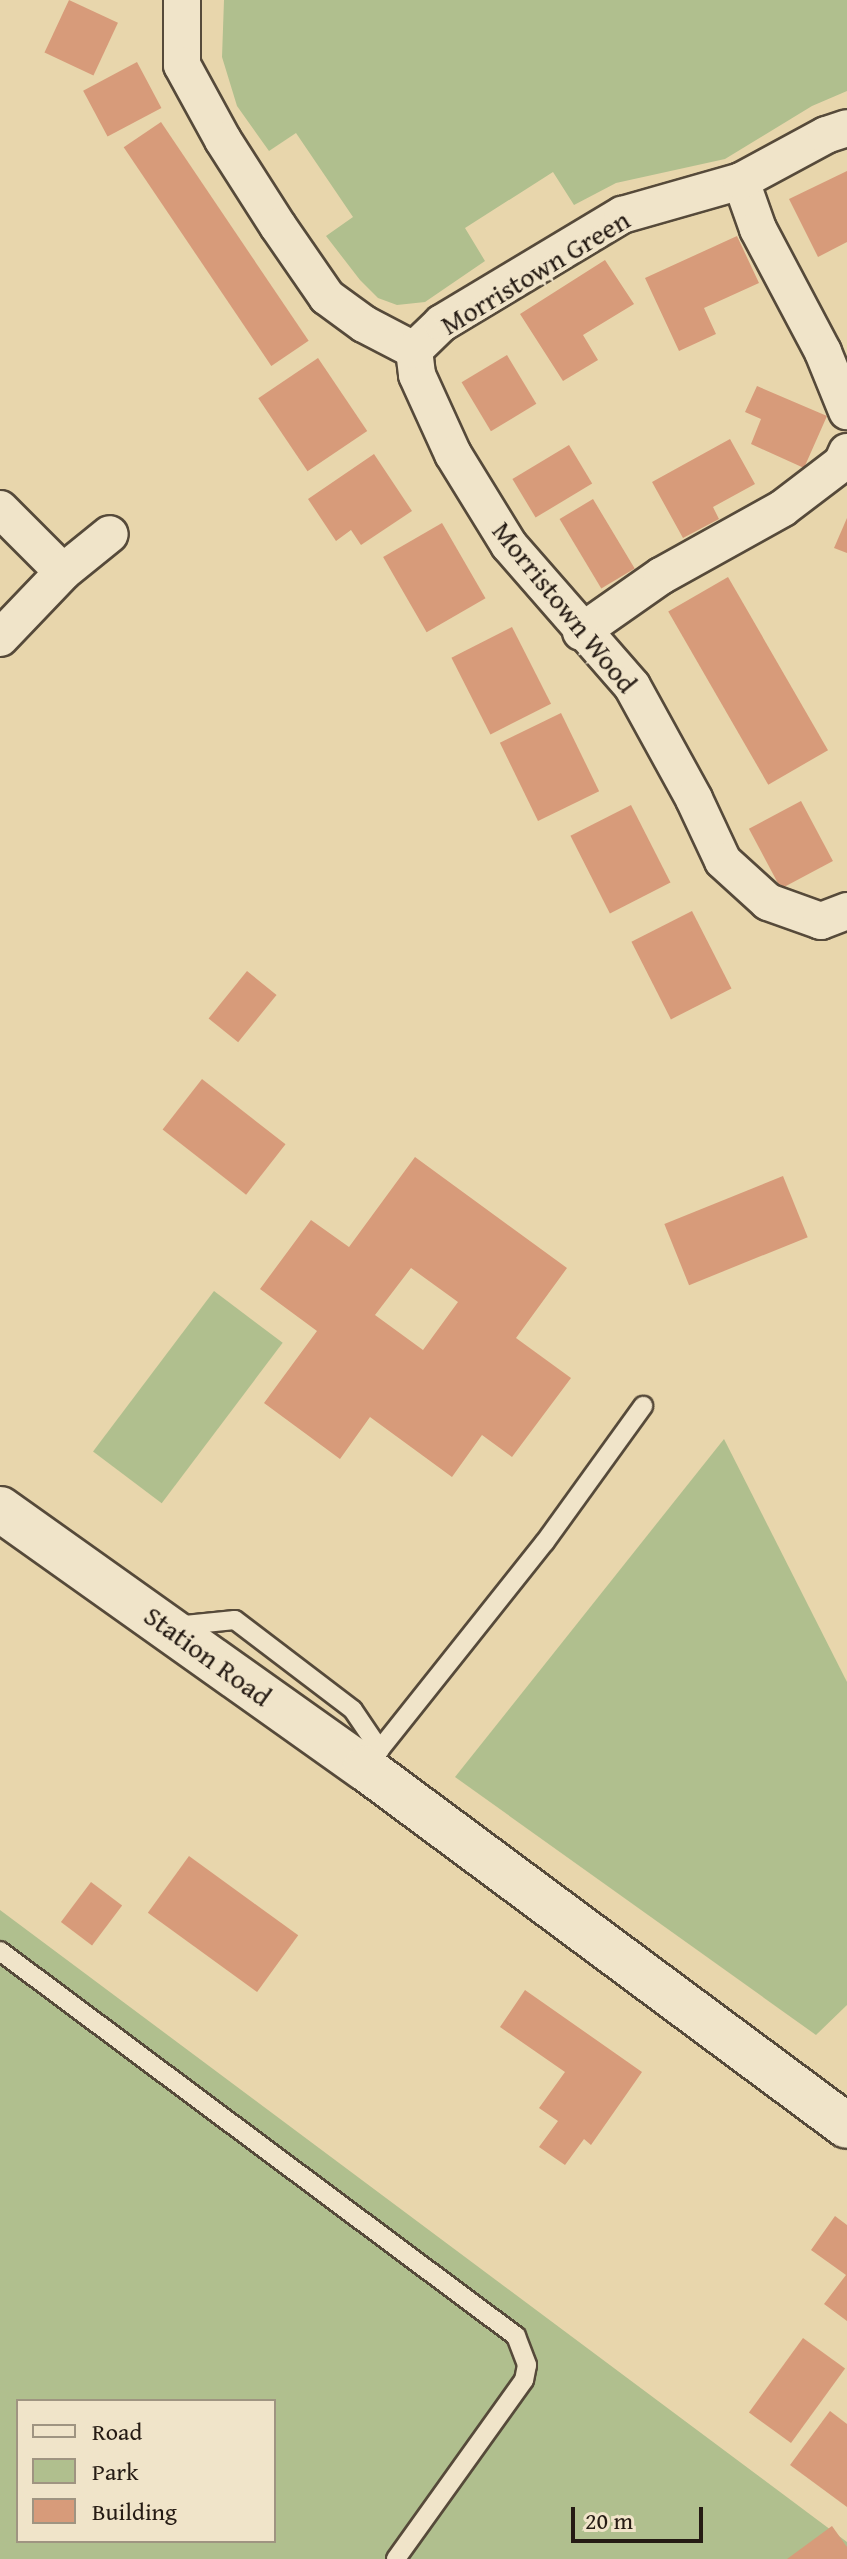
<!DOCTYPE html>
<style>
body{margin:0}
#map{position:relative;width:847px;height:2559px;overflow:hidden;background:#e8d6ac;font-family:"Gentium Book Plus",serif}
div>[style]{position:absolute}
.green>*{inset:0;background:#b0bf8e;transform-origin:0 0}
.building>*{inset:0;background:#d79b7a;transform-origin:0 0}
.roads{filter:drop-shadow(2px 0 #564a3a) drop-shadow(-2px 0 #564a3a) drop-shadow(0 2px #564a3a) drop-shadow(0 -2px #564a3a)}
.service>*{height:18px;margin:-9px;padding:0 9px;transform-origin:9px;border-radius:9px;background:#f0e4c9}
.minor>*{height:36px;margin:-18px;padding:0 18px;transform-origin:18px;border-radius:18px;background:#f0e4c9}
.secondary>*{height:44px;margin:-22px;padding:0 22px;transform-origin:22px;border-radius:22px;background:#f0e4c9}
span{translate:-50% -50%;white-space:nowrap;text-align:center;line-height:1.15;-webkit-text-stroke:8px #f0e4c9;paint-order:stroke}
.street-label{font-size:28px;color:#251b14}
.legend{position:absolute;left:16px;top:2399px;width:260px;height:144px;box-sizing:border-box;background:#f0e4c9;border:2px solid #9f9481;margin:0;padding:10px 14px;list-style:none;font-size:24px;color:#251b14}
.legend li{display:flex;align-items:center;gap:16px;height:40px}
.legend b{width:40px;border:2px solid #9f9481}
.scale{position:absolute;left:571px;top:2507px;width:132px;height:36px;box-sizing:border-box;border:4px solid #251b14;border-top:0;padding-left:10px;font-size:24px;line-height:28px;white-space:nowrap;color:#251b14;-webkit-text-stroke:6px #f0e4c9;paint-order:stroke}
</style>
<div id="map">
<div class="green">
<div style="clip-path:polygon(224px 0,847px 0,847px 91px,812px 106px,725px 159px,616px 183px,574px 205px,553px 172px,465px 228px,485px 261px,425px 302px,397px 305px,378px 298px,360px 280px,326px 236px,353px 217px,296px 133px,269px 151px,237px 106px,222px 57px)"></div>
<div style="left:214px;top:1291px;width:86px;height:201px;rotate:37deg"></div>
<div style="clip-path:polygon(724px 1439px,847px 1682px,847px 2005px,816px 2035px,455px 1777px)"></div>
<div style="clip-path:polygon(evenodd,0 1910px,847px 2542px,847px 2559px,0 2559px,0 1910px,18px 2401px,274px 2401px,274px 2541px,18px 2541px,18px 2401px)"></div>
</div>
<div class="building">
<div style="left:69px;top:0;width:54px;height:58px;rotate:25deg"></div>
<div style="left:137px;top:62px;width:52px;height:61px;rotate:62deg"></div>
<div style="left:161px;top:122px;width:264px;height:45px;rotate:56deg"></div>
<div style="clip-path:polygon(847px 171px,847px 242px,818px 257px,789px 199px)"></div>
<div style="clip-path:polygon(737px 236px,759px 283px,704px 308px,716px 334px,679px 351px,645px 278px)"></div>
<div style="clip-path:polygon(605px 260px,634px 304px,583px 335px,598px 360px,563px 381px,520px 314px)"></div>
<div style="left:507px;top:355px;width:57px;height:53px;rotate:59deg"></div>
<div style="left:318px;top:358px;width:88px;height:72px;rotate:56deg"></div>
<div style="clip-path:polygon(757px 386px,827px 416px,804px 468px,751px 444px,761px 419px,745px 412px)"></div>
<div style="clip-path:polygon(730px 439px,755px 484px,713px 507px,719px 519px,683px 538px,652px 482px)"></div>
<div style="left:569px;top:445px;width:45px;height:66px;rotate:59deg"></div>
<div style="clip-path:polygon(374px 454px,412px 511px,361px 545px,351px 530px,336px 541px,308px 499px)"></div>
<div style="left:593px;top:499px;width:81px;height:39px;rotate:59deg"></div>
<div style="clip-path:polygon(847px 518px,847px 553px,834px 548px)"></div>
<div style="left:442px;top:523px;width:87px;height:68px;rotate:60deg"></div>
<div style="left:728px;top:577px;width:200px;height:69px;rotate:60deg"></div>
<div style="left:512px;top:627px;width:86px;height:68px;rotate:63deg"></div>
<div style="left:561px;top:713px;width:87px;height:68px;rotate:64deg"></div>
<div style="left:801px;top:801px;width:68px;height:59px;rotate:62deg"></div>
<div style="left:631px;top:805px;width:87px;height:68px;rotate:63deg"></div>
<div style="left:692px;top:911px;width:87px;height:68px;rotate:63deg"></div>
<div style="left:247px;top:971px;width:38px;height:61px;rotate:39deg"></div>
<div style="left:202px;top:1079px;width:106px;height:64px;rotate:38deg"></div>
<div style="clip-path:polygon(evenodd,415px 1157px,567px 1268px,516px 1338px,571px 1378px,512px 1457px,482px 1435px,452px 1477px,370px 1417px,340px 1459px,264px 1403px,317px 1331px,260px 1289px,311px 1220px,349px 1247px,415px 1157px,411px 1268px,458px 1302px,423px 1350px,375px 1315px,411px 1268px)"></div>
<div style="left:783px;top:1176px;width:66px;height:128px;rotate:68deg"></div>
<div style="left:189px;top:1856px;width:135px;height:70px;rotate:36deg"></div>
<div style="left:91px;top:1882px;width:39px;height:50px;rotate:37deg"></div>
<div style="clip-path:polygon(525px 1990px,642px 2072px,591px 2145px,584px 2139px,565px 2165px,539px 2147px,558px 2121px,539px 2108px,565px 2072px,500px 2027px)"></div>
<div style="clip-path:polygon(835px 2216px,847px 2225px,847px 2321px,824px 2304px,846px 2275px,811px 2250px)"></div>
<div style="left:803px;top:2338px;width:52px;height:92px;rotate:36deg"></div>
<div style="clip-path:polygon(830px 2411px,847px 2424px,847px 2507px,790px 2465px)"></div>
<div style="clip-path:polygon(832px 2526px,847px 2547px,847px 2559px,787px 2559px)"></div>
</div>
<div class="roads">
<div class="service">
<div style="left:175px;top:1626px;width:60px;rotate:-5.7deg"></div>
<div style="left:235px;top:1620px;width:148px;rotate:37.3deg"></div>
<div style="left:353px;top:1710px;width:48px;rotate:56deg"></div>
<div style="left:365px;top:1768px;width:289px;rotate:-51.5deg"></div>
<div style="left:545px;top:1542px;width:168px;rotate:-54.2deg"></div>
<div style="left:0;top:1951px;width:644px;rotate:36.73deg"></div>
<div style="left:516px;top:2336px;width:31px;rotate:69deg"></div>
<div style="left:527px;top:2365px;width:15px;rotate:101deg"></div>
<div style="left:524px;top:2380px;width:220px;rotate:125.6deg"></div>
</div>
<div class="minor">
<div style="left:182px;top:0;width:65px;rotate:90deg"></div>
<div style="left:182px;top:65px;width:85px;rotate:61.3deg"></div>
<div style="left:223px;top:140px;width:102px;rotate:57.4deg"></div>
<div style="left:278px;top:226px;width:86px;rotate:55.4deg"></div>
<div style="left:327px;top:297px;width:46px;rotate:36.1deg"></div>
<div style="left:364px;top:324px;width:56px;rotate:27.5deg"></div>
<div style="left:741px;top:181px;width:51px;rotate:70.5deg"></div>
<div style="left:758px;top:229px;width:139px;rotate:62.1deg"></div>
<div style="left:823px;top:352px;width:64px;rotate:67.9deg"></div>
<div style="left:414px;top:350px;width:25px;rotate:83deg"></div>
<div style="left:417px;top:375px;width:87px;rotate:65.5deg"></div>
<div style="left:453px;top:454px;width:107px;rotate:58.4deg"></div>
<div style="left:509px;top:545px;width:187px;rotate:48.9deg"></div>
<div style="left:632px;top:686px;width:129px;rotate:61.2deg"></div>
<div style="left:694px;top:799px;width:68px;rotate:64.9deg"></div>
<div style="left:723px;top:861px;width:61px;rotate:42.3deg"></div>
<div style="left:768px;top:902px;width:56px;rotate:19.7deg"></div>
<div style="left:821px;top:921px;width:28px;rotate:-21deg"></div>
<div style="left:414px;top:350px;width:39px;rotate:-44deg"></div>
<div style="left:442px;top:323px;width:210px;rotate:-31deg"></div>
<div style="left:622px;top:215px;width:124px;rotate:-15.9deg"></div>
<div style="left:741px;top:181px;width:97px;rotate:-28.4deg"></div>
<div style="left:826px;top:135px;width:22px;rotate:-18deg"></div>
<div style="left:0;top:509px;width:89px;rotate:45deg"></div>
<div style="left:581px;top:632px;width:98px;rotate:-35deg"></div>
<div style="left:661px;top:576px;width:140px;rotate:-29.1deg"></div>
<div style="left:783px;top:508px;width:74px;rotate:-37.3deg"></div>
<div style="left:842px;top:463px;width:12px;rotate:-66deg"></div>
<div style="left:0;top:638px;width:91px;rotate:-46.3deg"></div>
<div style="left:63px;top:572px;width:60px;rotate:-39deg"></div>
</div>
<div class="secondary">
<div style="left:0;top:1509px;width:448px;rotate:35.4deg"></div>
<div style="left:365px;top:1768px;width:600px;rotate:36.6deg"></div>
</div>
</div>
<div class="street-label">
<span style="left:535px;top:272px;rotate:-31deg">Morristown Green</span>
<span style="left:565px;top:607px;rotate:51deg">Morristown Wood</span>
<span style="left:208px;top:1656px;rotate:36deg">Station Road</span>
</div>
<ul class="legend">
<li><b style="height:10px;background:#f0e4c9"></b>Road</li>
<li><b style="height:22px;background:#b0bf8e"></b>Park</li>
<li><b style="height:22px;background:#d79b7a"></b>Building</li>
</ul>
<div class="scale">20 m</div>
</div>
